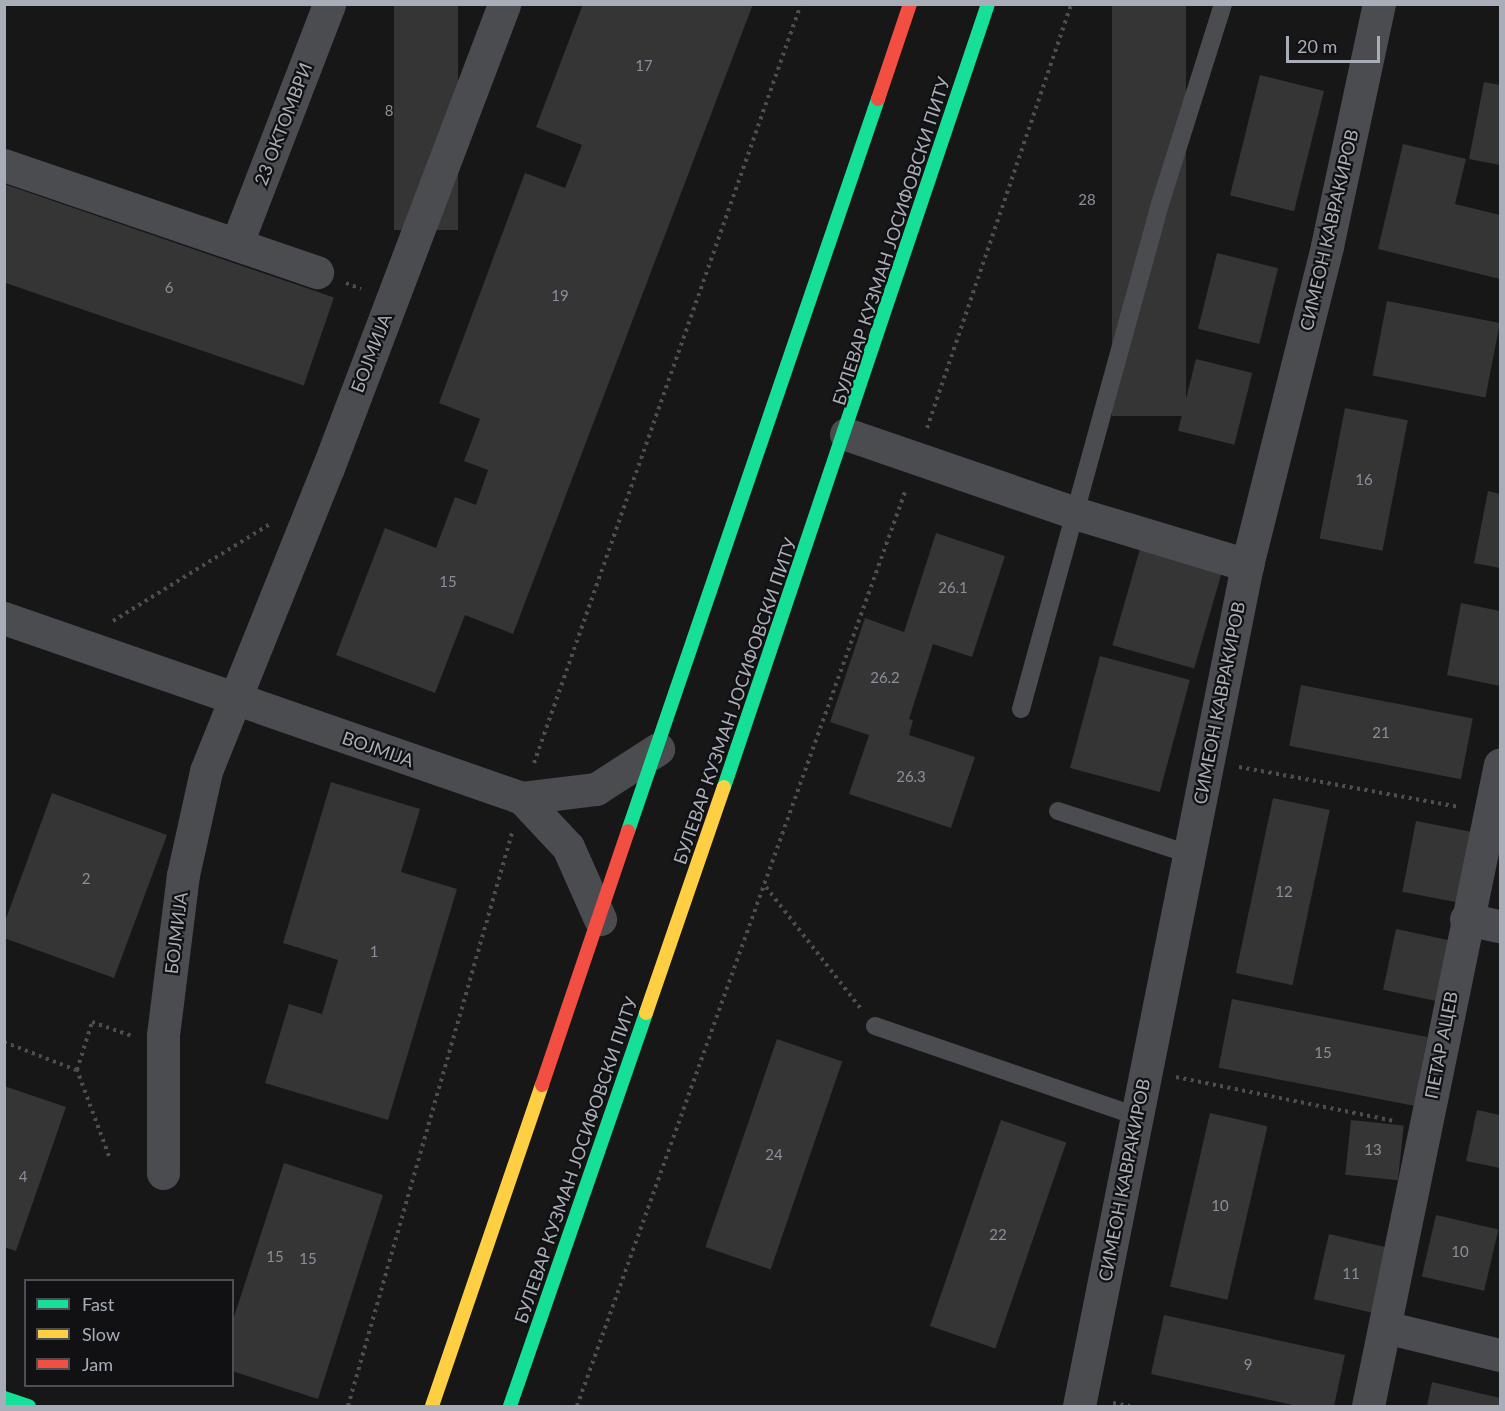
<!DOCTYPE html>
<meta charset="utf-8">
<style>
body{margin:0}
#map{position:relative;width:1505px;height:1411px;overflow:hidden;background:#171717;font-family:Lato,sans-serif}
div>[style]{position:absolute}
.building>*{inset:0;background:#353536;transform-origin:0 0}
.path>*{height:4px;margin-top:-2px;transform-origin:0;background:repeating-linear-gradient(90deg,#4d4e52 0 3px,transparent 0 7.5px)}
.lane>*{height:18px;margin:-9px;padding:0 9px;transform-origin:9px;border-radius:9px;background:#4b4c50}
.street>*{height:33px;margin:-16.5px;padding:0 16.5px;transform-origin:16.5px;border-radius:16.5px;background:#4b4c50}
.fast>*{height:14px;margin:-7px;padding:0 7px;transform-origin:7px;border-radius:7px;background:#16e098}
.slow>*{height:14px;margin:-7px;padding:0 7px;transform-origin:7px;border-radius:7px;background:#ffcf43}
.jam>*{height:14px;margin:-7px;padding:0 7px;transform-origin:7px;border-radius:7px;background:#f24e42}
span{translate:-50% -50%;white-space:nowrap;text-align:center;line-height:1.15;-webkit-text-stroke:4.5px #111113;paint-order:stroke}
.number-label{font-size:15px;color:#8b8f98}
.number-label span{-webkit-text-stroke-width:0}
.street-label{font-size:18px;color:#a8adb8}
.frame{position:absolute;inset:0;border:6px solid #a8adb8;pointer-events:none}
.legend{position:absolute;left:24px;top:1279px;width:210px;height:108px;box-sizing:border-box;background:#111113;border:2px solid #4d4f55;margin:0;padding:8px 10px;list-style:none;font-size:18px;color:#a8adb8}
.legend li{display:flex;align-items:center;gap:12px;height:30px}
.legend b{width:30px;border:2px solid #4d4f55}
.scale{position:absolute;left:1286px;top:36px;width:94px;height:27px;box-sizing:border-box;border:3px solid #a8adb8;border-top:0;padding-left:8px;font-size:18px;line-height:21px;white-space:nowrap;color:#a8adb8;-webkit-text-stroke:4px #111113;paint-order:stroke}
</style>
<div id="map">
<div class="building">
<div style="left:394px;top:4px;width:64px;height:226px"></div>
<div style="clip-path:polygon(583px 4px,753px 4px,513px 634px,465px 615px,435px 693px,336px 655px,385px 528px,436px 548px,455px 497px,476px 505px,488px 470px,464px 461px,480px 419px,439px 403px,525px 173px,565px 188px,582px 145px,536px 127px)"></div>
<div style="left:1112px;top:4px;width:74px;height:412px"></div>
<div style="left:1260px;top:75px;width:66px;height:124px;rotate:14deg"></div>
<div style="clip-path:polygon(1484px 82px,1500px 85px,1500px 165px,1469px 159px)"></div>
<div style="clip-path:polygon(1403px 144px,1466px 159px,1455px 204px,1500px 215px,1500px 279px,1378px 249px)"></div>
<div style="left:4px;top:184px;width:349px;height:93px;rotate:19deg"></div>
<div style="left:1217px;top:253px;width:63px;height:78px;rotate:14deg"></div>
<div style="left:1387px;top:301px;width:115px;height:76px;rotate:11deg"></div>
<div style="left:1196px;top:359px;width:58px;height:74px;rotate:14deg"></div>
<div style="left:1345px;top:408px;width:64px;height:133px;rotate:11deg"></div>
<div style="clip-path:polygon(1488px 491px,1500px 494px,1500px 568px,1474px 563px)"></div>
<div style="clip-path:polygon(936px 533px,1005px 556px,972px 657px,933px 644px,909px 719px,913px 720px,909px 735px,975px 757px,951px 828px,849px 794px,869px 735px,830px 722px,865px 618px,904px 632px)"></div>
<div style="left:1140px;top:549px;width:85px;height:100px;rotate:16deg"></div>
<div style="clip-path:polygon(1461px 603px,1500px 611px,1500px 686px,1447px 675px)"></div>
<div style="left:1100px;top:656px;width:93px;height:116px;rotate:15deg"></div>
<div style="left:1301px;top:685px;width:175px;height:62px;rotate:11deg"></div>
<div style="clip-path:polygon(331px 782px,420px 809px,401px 872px,457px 889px,388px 1120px,265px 1083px,289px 1004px,322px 1014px,338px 960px,283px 943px)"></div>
<div style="clip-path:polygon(52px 793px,167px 835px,114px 978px,4px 938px,4px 924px)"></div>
<div style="left:1273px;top:798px;width:58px;height:179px;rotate:12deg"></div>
<div style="left:1416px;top:821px;width:61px;height:72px;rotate:11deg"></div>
<div style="left:1396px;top:929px;width:59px;height:62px;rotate:12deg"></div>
<div style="left:1232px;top:999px;width:199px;height:70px;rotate:11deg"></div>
<div style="left:777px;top:1039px;width:69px;height:220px;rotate:19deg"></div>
<div style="clip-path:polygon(4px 1086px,66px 1107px,16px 1251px,4px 1247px)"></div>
<div style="clip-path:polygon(1477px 1110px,1500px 1115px,1500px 1168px,1466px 1161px)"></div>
<div style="left:1210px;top:1113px;width:59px;height:178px;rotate:13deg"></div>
<div style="left:1001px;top:1120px;width:69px;height:218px;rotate:19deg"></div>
<div style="left:1351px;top:1120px;width:53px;height:55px;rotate:6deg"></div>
<div style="clip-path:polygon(284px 1163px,383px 1195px,318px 1399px,232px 1371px,232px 1323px)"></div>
<div style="left:1436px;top:1215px;width:64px;height:63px;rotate:13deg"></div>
<div style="left:1329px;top:1234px;width:62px;height:67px;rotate:13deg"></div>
<div style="clip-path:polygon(1164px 1315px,1345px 1355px,1334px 1406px,1297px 1406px,1151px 1374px)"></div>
<div style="clip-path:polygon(1432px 1382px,1500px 1398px,1500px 1406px,1427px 1406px)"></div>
</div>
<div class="path">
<div style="left:346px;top:283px;width:16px;rotate:22deg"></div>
<div style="left:927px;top:428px;width:448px;rotate:-71.2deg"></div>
<div style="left:113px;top:621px;width:185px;rotate:-31.7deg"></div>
<div style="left:534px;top:763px;width:805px;rotate:-70.62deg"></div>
<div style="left:1239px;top:767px;width:224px;rotate:10.3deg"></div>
<div style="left:766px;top:887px;width:155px;rotate:52.1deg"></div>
<div style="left:4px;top:1042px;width:77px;rotate:21.3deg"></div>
<div style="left:1176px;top:1077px;width:223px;rotate:11.4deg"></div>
<div style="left:109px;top:1156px;width:92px;rotate:-110.4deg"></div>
<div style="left:77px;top:1070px;width:50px;rotate:-72.6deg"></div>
<div style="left:92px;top:1022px;width:42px;rotate:19.3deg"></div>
<div style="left:1113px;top:1403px;width:17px;rotate:10deg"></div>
<div style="left:348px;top:1406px;width:596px;rotate:-74.03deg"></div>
<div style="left:577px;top:1406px;width:974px;rotate:-70.26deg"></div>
</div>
<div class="lane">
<div style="left:1021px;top:709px;width:524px;rotate:-74.61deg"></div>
<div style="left:1160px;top:204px;width:210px;rotate:-72.5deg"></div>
<div style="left:1058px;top:811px;width:138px;rotate:18.2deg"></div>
<div style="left:875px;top:1026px;width:277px;rotate:19deg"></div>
</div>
<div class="street">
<div style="left:4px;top:165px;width:331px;rotate:18.9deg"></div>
<div style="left:237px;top:243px;width:256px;rotate:-68.9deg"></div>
<div style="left:846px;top:434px;width:245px;rotate:19deg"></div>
<div style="left:1078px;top:514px;width:177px;rotate:16.8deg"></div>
<div style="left:4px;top:618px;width:548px;rotate:19.16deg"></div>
<div style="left:522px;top:798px;width:75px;rotate:-6.9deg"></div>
<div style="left:596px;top:789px;width:74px;rotate:-32.8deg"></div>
<div style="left:522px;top:798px;width:67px;rotate:46.8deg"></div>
<div style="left:568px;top:847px;width:79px;rotate:66deg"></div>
<div style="left:1466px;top:919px;width:35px;rotate:12deg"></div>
<div style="left:163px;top:1173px;width:138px;rotate:-90deg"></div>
<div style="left:163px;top:1035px;width:161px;rotate:-82.9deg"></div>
<div style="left:183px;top:875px;width:107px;rotate:-77.5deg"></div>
<div style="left:206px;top:771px;width:327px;rotate:-68.1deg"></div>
<div style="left:328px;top:468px;width:496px;rotate:-69.2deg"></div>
<div style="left:1385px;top:1327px;width:118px;rotate:13.7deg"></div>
<div style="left:1079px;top:1406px;width:858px;rotate:-78.7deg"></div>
<div style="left:1247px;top:565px;width:329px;rotate:-75.9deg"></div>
<div style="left:1327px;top:246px;width:248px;rotate:-77.9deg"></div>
<div style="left:1368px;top:1406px;width:655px;rotate:-78.38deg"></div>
</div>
<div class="fast">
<div style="left:724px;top:787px;width:826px;rotate:-71.37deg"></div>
<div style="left:628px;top:831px;width:774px;rotate:-71.14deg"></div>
<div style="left:4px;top:1398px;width:26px;rotate:18deg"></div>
<div style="left:510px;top:1406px;width:416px;rotate:-70.9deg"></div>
</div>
<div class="slow">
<div style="left:646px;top:1013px;width:239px;rotate:-71deg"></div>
<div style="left:432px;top:1406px;width:339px;rotate:-71.1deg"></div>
</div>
<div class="jam">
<div style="left:878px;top:99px;width:100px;rotate:-71.4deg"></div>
<div style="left:542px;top:1085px;width:268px;rotate:-71.3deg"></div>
</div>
<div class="number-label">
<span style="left:644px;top:66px">17</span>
<span style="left:389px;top:111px">8</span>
<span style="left:1087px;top:200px">28</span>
<span style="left:169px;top:288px">6</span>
<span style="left:560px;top:296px">19</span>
<span style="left:1364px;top:480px">16</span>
<span style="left:448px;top:582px">15</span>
<span style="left:953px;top:588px">26.1</span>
<span style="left:885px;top:678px">26.2</span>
<span style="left:1381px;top:733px">21</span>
<span style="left:911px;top:777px">26.3</span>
<span style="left:86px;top:879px">2</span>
<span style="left:1284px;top:892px">12</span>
<span style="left:374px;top:952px">1</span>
<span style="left:1323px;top:1053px">15</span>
<span style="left:1373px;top:1150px">13</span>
<span style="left:774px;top:1155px">24</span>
<span style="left:23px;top:1177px">4</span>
<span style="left:1220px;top:1206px">10</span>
<span style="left:998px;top:1235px">22</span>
<span style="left:1460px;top:1252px">10</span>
<span style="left:275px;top:1257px">15</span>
<span style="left:308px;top:1259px">15</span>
<span style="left:1351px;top:1274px">11</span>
<span style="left:1248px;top:1365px">9</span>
</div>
<div class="street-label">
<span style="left:283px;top:124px;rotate:-69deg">23 ОКТОМВРИ</span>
<span style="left:1329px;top:230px;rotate:-77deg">СИМЕОН КАВРАКИРОВ</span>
<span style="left:891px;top:241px;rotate:-72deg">БУЛЕВАР КУЗМАН ЈОСИФОВСКИ ПИТУ</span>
<span style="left:371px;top:353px;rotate:-69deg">БОЈМИЈА</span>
<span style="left:735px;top:701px;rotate:-71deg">БУЛЕВАР КУЗМАН ЈОСИФОВСКИ ПИТУ</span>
<span style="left:1219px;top:703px;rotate:-79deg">СИМЕОН КАВРАКИРОВ</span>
<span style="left:378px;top:749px;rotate:19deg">BOJMIJA</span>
<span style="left:176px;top:933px;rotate:-83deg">БОЈМИЈА</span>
<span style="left:1441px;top:1045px;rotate:-79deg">ПЕТАР АЦЕВ</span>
<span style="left:576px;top:1160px;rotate:-71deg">БУЛЕВАР КУЗМАН ЈОСИФОВСКИ ПИТУ</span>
<span style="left:1124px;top:1180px;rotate:-79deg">СИМЕОН КАВРАКИРОВ</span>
</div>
<div class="frame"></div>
<ul class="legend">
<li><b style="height:8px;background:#16e098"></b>Fast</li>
<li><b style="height:8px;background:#ffcf43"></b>Slow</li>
<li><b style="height:8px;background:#f24e42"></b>Jam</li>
</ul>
<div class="scale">20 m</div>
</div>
